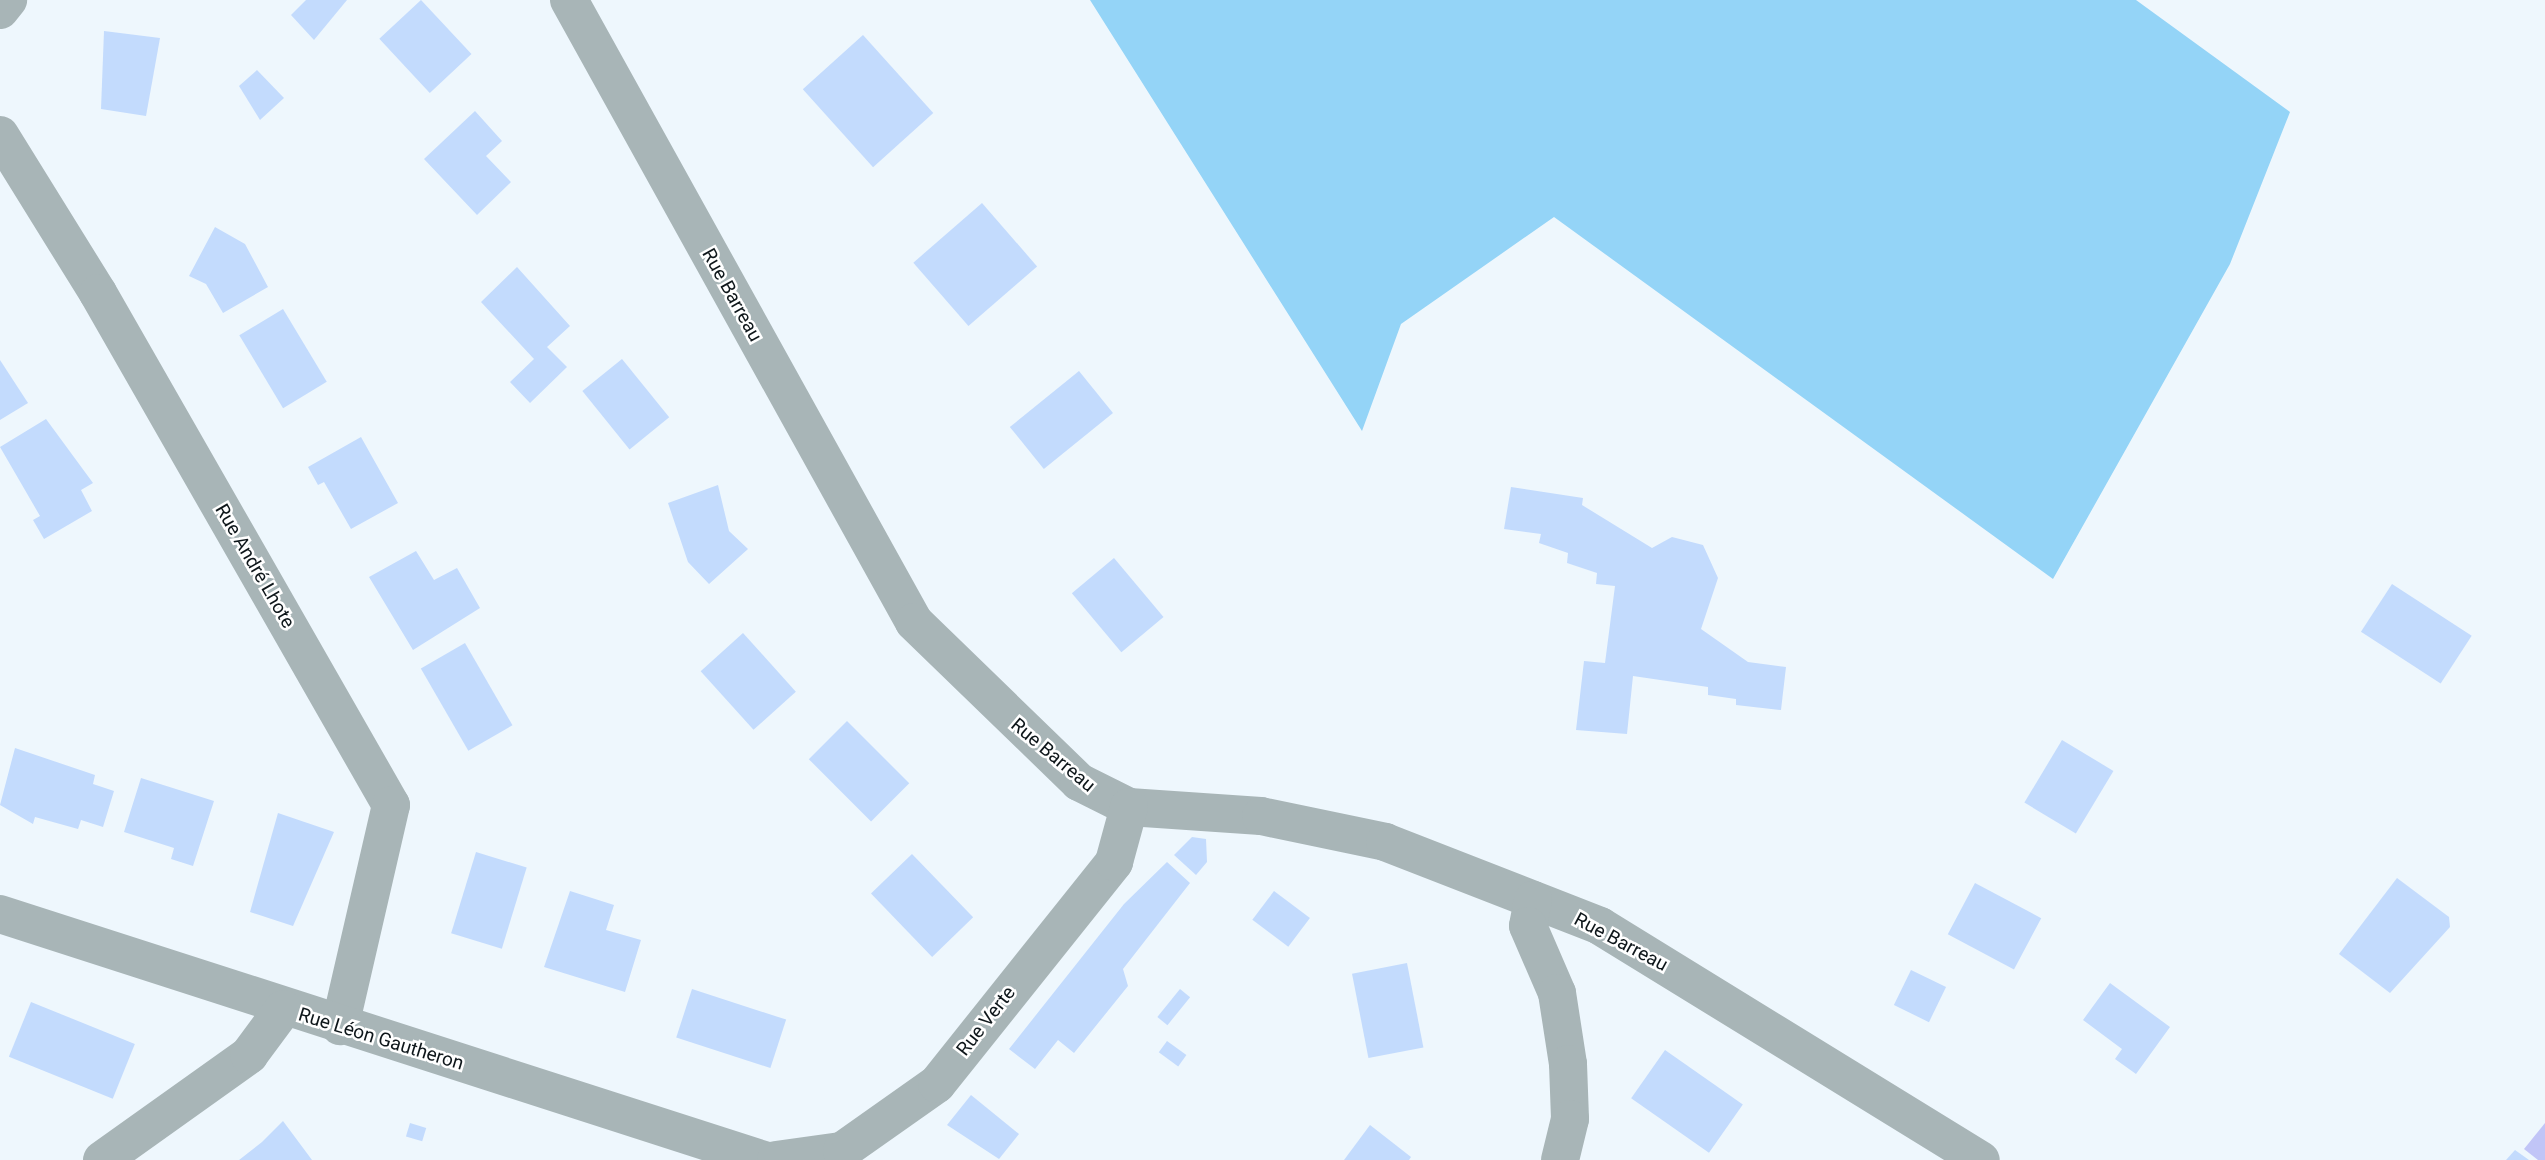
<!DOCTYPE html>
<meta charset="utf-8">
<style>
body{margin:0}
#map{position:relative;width:2545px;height:1160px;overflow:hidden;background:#eef7fd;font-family:Roboto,sans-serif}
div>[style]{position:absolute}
.green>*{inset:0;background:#94d4f7}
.water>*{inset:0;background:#c1c5f7}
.building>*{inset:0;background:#c3dbfd;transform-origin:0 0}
.street>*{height:38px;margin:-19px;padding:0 19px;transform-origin:19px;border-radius:19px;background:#a8b5b7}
span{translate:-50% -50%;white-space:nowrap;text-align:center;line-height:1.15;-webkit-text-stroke:5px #fff;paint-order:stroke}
.street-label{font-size:19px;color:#0e161a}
</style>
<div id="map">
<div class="green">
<div style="clip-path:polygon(1090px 0,2136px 0,2290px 112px,2230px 264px,2053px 579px,1554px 217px,1401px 324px,1362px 431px)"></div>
</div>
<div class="water">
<div style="clip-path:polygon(2545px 1123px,2545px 1160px,2538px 1160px,2524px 1149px)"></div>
</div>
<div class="building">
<div style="clip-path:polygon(306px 0,347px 0,314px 40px,291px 15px)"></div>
<div style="left:421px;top:0;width:74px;height:57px;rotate:47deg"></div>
<div style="clip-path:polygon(104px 31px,160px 38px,146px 116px,101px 109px)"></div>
<div style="left:863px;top:35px;width:105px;height:81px;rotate:48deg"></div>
<div style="clip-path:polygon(257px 70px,284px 98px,260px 120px,239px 86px)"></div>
<div style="clip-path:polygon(475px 111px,502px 141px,486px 156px,511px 182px,477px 215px,424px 159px)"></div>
<div style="left:982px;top:203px;width:84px;height:91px;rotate:49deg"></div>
<div style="clip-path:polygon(215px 227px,245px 244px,268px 287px,223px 313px,206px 284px,189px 276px)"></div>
<div style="clip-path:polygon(517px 267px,570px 326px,547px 347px,567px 367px,530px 403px,510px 382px,534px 359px,481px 302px)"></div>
<div style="left:283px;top:309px;width:85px;height:51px;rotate:59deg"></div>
<div style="left:622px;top:359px;width:75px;height:51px;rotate:51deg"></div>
<div style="clip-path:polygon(0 360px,28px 403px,0 420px)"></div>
<div style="left:1079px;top:371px;width:54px;height:89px;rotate:51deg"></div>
<div style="clip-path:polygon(46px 419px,93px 483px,81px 490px,92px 511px,44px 539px,33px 520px,40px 516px,0 447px)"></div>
<div style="clip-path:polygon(361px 437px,398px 503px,351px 529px,324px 482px,318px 485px,308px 467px)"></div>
<div style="clip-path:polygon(718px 485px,729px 531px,748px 549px,709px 584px,688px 562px,668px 503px)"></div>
<div style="clip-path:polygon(1511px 487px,1583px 498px,1582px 505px,1652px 548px,1672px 537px,1703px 545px,1718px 578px,1701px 629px,1748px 662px,1786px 667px,1781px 710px,1736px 705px,1736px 699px,1708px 695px,1708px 687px,1633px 676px,1627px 734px,1576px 730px,1584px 661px,1605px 663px,1615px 586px,1596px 584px,1597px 573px,1567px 563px,1568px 553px,1539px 543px,1541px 534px,1504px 529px)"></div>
<div style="clip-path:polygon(416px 551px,434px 580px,457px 568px,480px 608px,413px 650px,369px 577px)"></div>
<div style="left:1114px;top:558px;width:77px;height:55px;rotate:50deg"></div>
<div style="left:2392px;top:584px;width:95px;height:57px;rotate:33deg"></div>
<div style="left:743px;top:633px;width:79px;height:57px;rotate:48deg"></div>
<div style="left:465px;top:643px;width:95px;height:51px;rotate:60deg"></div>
<div style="left:847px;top:721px;width:88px;height:54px;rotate:45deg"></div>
<div style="left:2062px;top:740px;width:60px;height:73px;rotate:31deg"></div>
<div style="clip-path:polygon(15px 748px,95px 775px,93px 784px,114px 791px,103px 827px,81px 820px,78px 829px,35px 817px,33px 824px,0 805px)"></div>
<div style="clip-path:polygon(141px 778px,214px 801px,193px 866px,171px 859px,174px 848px,124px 832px)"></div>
<div style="clip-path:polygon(278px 813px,334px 832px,293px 926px,250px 912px)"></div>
<div style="clip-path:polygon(1192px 837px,1206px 839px,1207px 862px,1196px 875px,1174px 855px)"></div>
<div style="left:476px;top:852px;width:53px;height:85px;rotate:17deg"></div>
<div style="left:912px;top:854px;width:88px;height:57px;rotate:46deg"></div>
<div style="clip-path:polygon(1167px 862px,1190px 883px,1123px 969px,1128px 986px,1074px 1053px,1058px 1040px,1035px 1069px,1009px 1049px,1124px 904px)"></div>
<div style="clip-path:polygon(2397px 878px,2449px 917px,2450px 927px,2390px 993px,2339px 954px)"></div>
<div style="left:1975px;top:883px;width:75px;height:58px;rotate:28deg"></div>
<div style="clip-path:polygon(570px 891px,614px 905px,606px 930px,641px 940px,625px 992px,544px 967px)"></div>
<div style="left:1274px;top:891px;width:45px;height:36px;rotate:37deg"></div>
<div style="left:1407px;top:963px;width:86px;height:56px;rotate:79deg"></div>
<div style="left:1911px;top:970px;width:39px;height:39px;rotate:26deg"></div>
<div style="clip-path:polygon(2110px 983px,2170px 1027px,2136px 1074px,2115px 1059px,2122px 1049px,2083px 1020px)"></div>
<div style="left:692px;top:989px;width:99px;height:51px;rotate:18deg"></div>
<div style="left:1180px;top:989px;width:13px;height:36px;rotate:39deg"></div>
<div style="left:31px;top:1002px;width:112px;height:59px;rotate:22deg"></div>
<div style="left:1167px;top:1041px;width:24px;height:14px;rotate:36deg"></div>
<div style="left:1665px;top:1050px;width:95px;height:59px;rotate:35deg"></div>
<div style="clip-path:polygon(971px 1095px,1019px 1134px,999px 1159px,947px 1125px)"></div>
<div style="clip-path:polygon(283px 1121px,312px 1160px,239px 1160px,262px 1142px)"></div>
<div style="left:410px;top:1123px;width:17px;height:14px;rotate:17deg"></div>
<div style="clip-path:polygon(1370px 1125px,1411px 1157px,1409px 1160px,1344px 1160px)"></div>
<div style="clip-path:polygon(2515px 1150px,2529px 1160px,2506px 1160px)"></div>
</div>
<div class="street">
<div style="left:569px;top:0;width:711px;rotate:60.98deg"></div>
<div style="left:914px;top:622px;width:230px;rotate:44.1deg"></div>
<div style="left:1079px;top:782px;width:56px;rotate:26.6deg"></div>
<div style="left:1129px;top:807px;width:132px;rotate:3.9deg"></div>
<div style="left:1261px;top:816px;width:127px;rotate:11.8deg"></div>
<div style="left:1385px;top:842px;width:231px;rotate:21.3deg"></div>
<div style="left:1600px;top:926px;width:447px;rotate:31.6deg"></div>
<div style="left:0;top:10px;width:13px;rotate:-51deg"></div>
<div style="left:0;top:135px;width:186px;rotate:58.2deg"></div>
<div style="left:98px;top:293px;width:590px;rotate:60.22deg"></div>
<div style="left:391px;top:805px;width:227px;rotate:103deg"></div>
<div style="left:1533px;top:900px;width:26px;rotate:101deg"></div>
<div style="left:1528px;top:926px;width:73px;rotate:66.6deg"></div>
<div style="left:1557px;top:993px;width:72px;rotate:81.2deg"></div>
<div style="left:1568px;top:1064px;width:55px;rotate:87.9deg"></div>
<div style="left:1570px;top:1119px;width:42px;rotate:103.7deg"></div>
<div style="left:0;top:914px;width:803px;rotate:17.85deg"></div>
<div style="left:102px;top:1160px;width:181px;rotate:-35.5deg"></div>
<div style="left:249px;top:1055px;width:57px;rotate:-53.5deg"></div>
<div style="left:776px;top:1160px;width:67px;rotate:-7.8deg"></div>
<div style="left:842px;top:1151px;width:116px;rotate:-35.2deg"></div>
<div style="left:937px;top:1084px;width:284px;rotate:-51.4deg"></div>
<div style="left:1114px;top:862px;width:57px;rotate:-74.7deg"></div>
</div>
<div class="street-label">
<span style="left:732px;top:295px;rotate:61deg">Rue Barreau</span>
<span style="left:255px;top:566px;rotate:60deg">Rue André Lhote</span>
<span style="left:1053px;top:755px;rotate:40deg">Rue Barreau</span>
<span style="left:1621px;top:942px;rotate:28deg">Rue Barreau</span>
<span style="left:986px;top:1021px;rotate:-52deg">Rue Verte</span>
<span style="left:381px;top:1039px;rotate:17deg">Rue Léon Gautheron</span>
</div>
</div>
